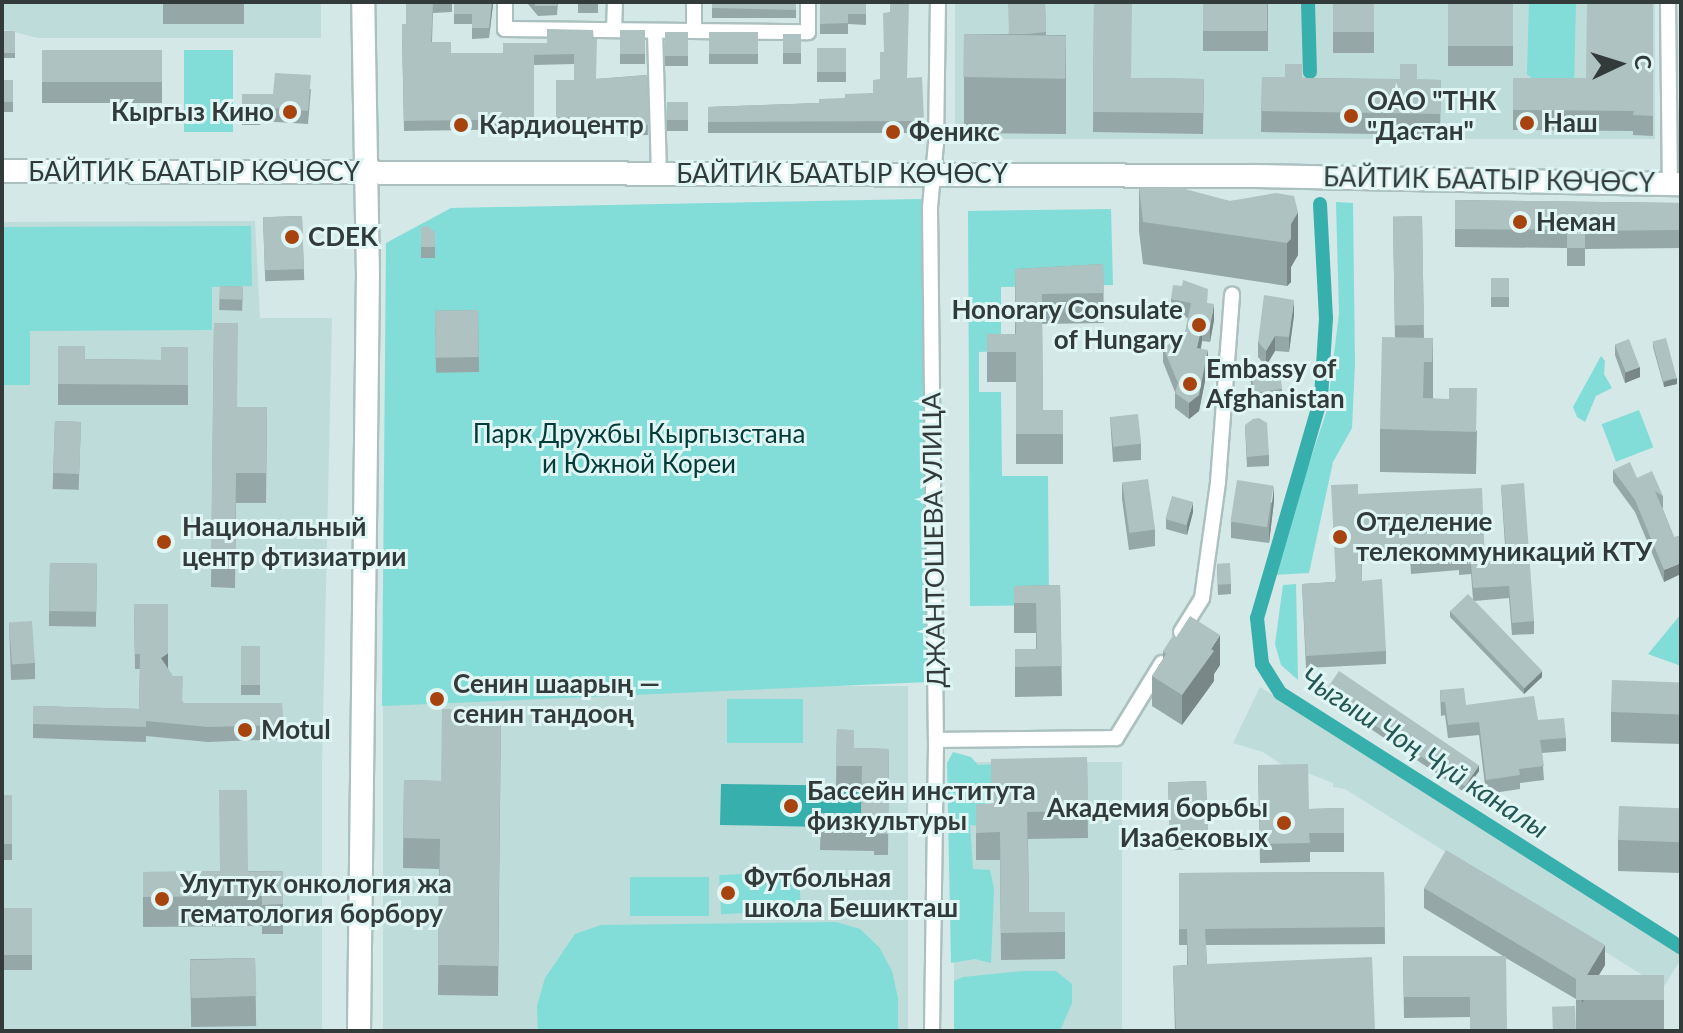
<!DOCTYPE html>
<meta charset="utf-8">
<style>
body{margin:0}
#map{position:relative;width:1683px;height:1033px;overflow:hidden;background:#d3e8e7;font-family:Lato,sans-serif}
div>[style]{position:absolute}
.built>*{inset:0;background:#bedcda;transform-origin:0 0}
.green>*{inset:0;background:#82dcd8;transform-origin:0 0}
.water>*{inset:0;background:#37afac}
.canal>*{height:14px;margin:-7px;padding:0 7px;transform-origin:7px;border-radius:7px;background:#37afac}
.roads{filter:drop-shadow(2px 0 #abc0bf) drop-shadow(-2px 0 #abc0bf) drop-shadow(0 2px #abc0bf) drop-shadow(0 -2px #abc0bf)}
.street>*{height:14px;margin:-7px;padding:0 7px;transform-origin:7px;border-radius:7px;background:#fff}
.primary>*{height:22px;margin:-11px;padding:0 11px;transform-origin:11px;border-radius:11px;background:#fff}
.wall>*{inset:0;background:#95a7a6;transform-origin:0 0}
.shaded-wall>*{inset:0;background:#798887}
.building>*{inset:0;background:#adc2c1;transform-origin:0 0}
.dots>*{width:22px;height:22px;translate:-50% -50%;box-sizing:border-box;border:4px solid #e0f6f4;border-radius:50%}
span{translate:-50% -50%;white-space:nowrap;text-align:center;line-height:1.15;-webkit-text-stroke:6px #e0f6f4;paint-order:stroke}
.poi-label{font-size:26px;color:#323a3a;font-weight:700}
.left{translate:0 -50%;text-align:left}
.right{translate:-100% -50%;text-align:right}
.street-label{font-size:26px;color:#323a3a}
.park-label{font-size:26px;color:#033b3a}
.water-label{font-size:28px;color:#245655;font-style:italic}
.frame{position:absolute;inset:0;border:4px solid #323a3a;pointer-events:none}
.north{position:absolute;left:1579px;top:24px;width:80px;height:80px;-webkit-text-stroke:6px #e0f6f4;paint-order:stroke;rotate:86deg;font-size:22px;font-weight:700;line-height:32px;text-align:center;color:#323a3a}
.north::after{content:'';display:block;margin:auto;width:28px;height:36px;background:#323a3a;clip-path:polygon(50% 0,100% 100%,50% 72%,0 100%)}
</style>
<div id="map">
<div class="built">
<div style="clip-path:polygon(2px 2px,321px 2px,321px 38px,38px 38px,2px 29px)"></div>
<div style="left:955px;top:2px;width:700px;height:137px"></div>
<div style="clip-path:polygon(255px 221px,260px 318px,332px 318px,322px 765px,322px 1031px,2px 1031px,2px 222px)"></div>
<div style="left:908px;top:686px;width:345px;height:525px;rotate:90deg"></div>
<div style="clip-path:polygon(1260px 687px,1681px 951px,1681px 959px,1663px 988px,1345px 789px,1333px 787px,1333px 783px,1290px 766px,1287px 768px,1263px 752px,1233px 743px)"></div>
<div style="left:954px;top:762px;width:168px;height:269px"></div>
</div>
<div class="green">
<div style="clip-path:polygon(1529px 2px,1576px 2px,1574px 86px,1542px 87px,1527px 74px)"></div>
<div style="left:184px;top:50px;width:49px;height:82px"></div>
<div style="clip-path:polygon(921px 199px,929px 682px,382px 706px,386px 243px,451px 208px)"></div>
<div style="clip-path:polygon(1336px 202px,1353px 203px,1355px 364px,1352px 428px,1333px 462px,1309px 573px,1272px 575px,1327px 410px,1339px 314px)"></div>
<div style="clip-path:polygon(1111px 209px,1113px 285px,1001px 287px,1001px 351px,979px 352px,979px 392px,1001px 392px,1002px 476px,1048px 476px,1049px 605px,970px 606px,968px 211px)"></div>
<div style="clip-path:polygon(251px 226px,252px 286px,212px 287px,212px 330px,30px 331px,30px 385px,2px 385px,2px 227px)"></div>
<div style="clip-path:polygon(1601px 356px,1605px 361px,1604px 374px,1612px 388px,1596px 396px,1585px 422px,1577px 417px,1573px 407px)"></div>
<div style="left:1639px;top:410px;width:40px;height:40px;rotate:69deg"></div>
<div style="clip-path:polygon(1296px 584px,1298px 680px,1281px 665px,1275px 644px,1283px 585px)"></div>
<div style="clip-path:polygon(1681px 614px,1681px 666px,1648px 654px)"></div>
<div style="left:727px;top:699px;width:76px;height:44px"></div>
<div style="clip-path:polygon(953px 752px,971px 757px,978px 765px,997px 764px,1015px 781px,985px 786px,985px 826px,970px 825px,973px 869px,990px 870px,994px 889px,991px 963px,975px 959px,951px 963px,947px 763px)"></div>
<div style="left:799px;top:871px;width:39px;height:80px;rotate:87deg"></div>
<div style="left:630px;top:877px;width:79px;height:39px"></div>
<div style="clip-path:polygon(836px 922px,860px 929px,879px 947px,892px 971px,898px 998px,898px 1031px,538px 1031px,537px 1006px,545px 978px,575px 934px,601px 925px)"></div>
<div style="clip-path:polygon(1024px 971px,1056px 971px,1072px 984px,1072px 1003px,1060px 1031px,954px 1031px,954px 981px,963px 977px)"></div>
</div>
<div class="water">
<div style="clip-path:polygon(721px 784px,862px 786px,861px 834px,825px 827px,720px 825px)"></div>
</div>
<div class="canal">
<div style="left:1308px;top:2px;width:70px;rotate:88.4deg"></div>
<div style="left:1320px;top:204px;width:114px;rotate:87deg"></div>
<div style="left:1326px;top:318px;width:80px;rotate:93.6deg"></div>
<div style="left:1321px;top:398px;width:229px;rotate:106.2deg"></div>
<div style="left:1257px;top:618px;width:46px;rotate:83.8deg"></div>
<div style="left:1262px;top:664px;width:34px;rotate:58deg"></div>
<div style="left:1280px;top:693px;width:475px;rotate:32.4deg"></div>
</div>
<div class="roads">
<div class="street">
<div style="left:505px;top:2px;width:27px;rotate:90deg"></div>
<div style="left:505px;top:29px;width:303px;rotate:0.6deg"></div>
<div style="left:808px;top:32px;width:30px;rotate:-90deg"></div>
<div style="left:1668px;top:2px;width:182px;rotate:89.4deg"></div>
<div style="left:614px;top:30px;width:28px;rotate:-88deg"></div>
<div style="left:655px;top:31px;width:142px;rotate:88.4deg"></div>
<div style="left:694px;top:31px;width:29px;rotate:-90deg"></div>
<div style="left:1181px;top:632px;width:40px;rotate:-58deg"></div>
<div style="left:1202px;top:598px;width:117px;rotate:-82.1deg"></div>
<div style="left:1218px;top:482px;width:188px;rotate:-85.7deg"></div>
<div style="left:936px;top:740px;width:180px;rotate:-0.6deg"></div>
<div style="left:1116px;top:738px;width:88px;rotate:-58.5deg"></div>
<div style="left:932px;top:1031px;width:283px;rotate:-89.2deg"></div>
<div style="left:936px;top:748px;width:541px;rotate:-90.64deg"></div>
<div style="left:930px;top:207px;width:63px;rotate:-84.6deg"></div>
<div style="left:936px;top:144px;width:142px;rotate:-89.2deg"></div>
</div>
<div class="primary">
<div style="left:2px;top:171px;width:1252px;rotate:0.23deg"></div>
<div style="left:1254px;top:176px;width:427px;rotate:1.1deg"></div>
<div style="left:359px;top:1031px;width:754px;rotate:-89.32deg"></div>
<div style="left:368px;top:277px;width:275px;rotate:-91deg"></div>
</div>
</div>
<div class="wall">
<div style="left:163px;top:2px;width:81px;height:22px"></div>
<div style="clip-path:polygon(406px 2px,452px 2px,452px 12px,433px 13px,432px 42px,451px 53px,503px 53px,547px 43px,593px 30px,596px 79px,647px 75px,648px 135px,619px 136px,619px 127px,556px 127px,556px 80px,574px 80px,574px 64px,534px 65px,534px 129px,404px 131px,402px 34px,406px 24px)"></div>
<div style="clip-path:polygon(454px 2px,495px 2px,493px 4px,489px 38px,472px 39px,472px 24px,454px 24px)"></div>
<div style="clip-path:polygon(514px 2px,558px 2px,557px 15px,538px 16px,528px 4px,515px 4px)"></div>
<div style="left:578px;top:2px;width:20px;height:11px"></div>
<div style="left:712px;top:2px;width:84px;height:16px"></div>
<div style="clip-path:polygon(820px 2px,866px 2px,866px 25px,848px 24px,848px 34px,820px 34px)"></div>
<div style="clip-path:polygon(1045px 2px,1046px 35px,1066px 35px,1066px 134px,964px 133px,964px 34px,1008px 34px)"></div>
<div style="clip-path:polygon(1094px 2px,1131px 78px,1204px 79px,1203px 134px,1093px 132px)"></div>
<div style="left:1203px;top:2px;width:65px;height:49px"></div>
<div style="left:1333px;top:2px;width:41px;height:51px"></div>
<div style="left:1448px;top:2px;width:65px;height:64px"></div>
<div style="clip-path:polygon(1653px 2px,1653px 136px,1633px 135px,1633px 131px,1513px 130px,1513px 78px,1586px 78px)"></div>
<div style="clip-path:polygon(890px 12px,907px 78px,924px 121px,924px 133px,708px 133px,708px 107px,819px 103px,873px 93px,880px 79px)"></div>
<div style="left:620px;top:30px;width:25px;height:34px"></div>
<div style="left:2px;top:31px;width:13px;height:27px"></div>
<div style="left:665px;top:32px;width:23px;height:34px"></div>
<div style="left:709px;top:32px;width:49px;height:32px"></div>
<div style="left:783px;top:34px;width:18px;height:30px"></div>
<div style="left:817px;top:48px;width:29px;height:34px"></div>
<div style="left:162px;top:50px;width:53px;height:120px;rotate:90deg"></div>
<div style="left:1262px;top:77px;width:179px;height:55px;rotate:1deg"></div>
<div style="left:2px;top:80px;width:11px;height:32px"></div>
<div style="clip-path:polygon(311px 89px,308px 124px,260px 121px,260px 125px,242px 125px,242px 94px,273px 94px)"></div>
<div style="left:667px;top:102px;width:21px;height:29px"></div>
<div style="clip-path:polygon(1139px 188px,1230px 201px,1294px 196px,1298px 255px,1291px 267px,1291px 282px,1287px 286px,1143px 264px,1139px 231px)"></div>
<div style="clip-path:polygon(1455px 200px,1681px 203px,1681px 248px,1585px 249px,1585px 266px,1567px 266px,1567px 248px,1455px 247px)"></div>
<div style="left:302px;top:216px;width:64px;height:39px;rotate:88deg"></div>
<div style="clip-path:polygon(1422px 216px,1424px 338px,1433px 338px,1433px 398px,1477px 431px,1476px 474px,1380px 472px,1380px 429px,1395px 337px,1393px 217px)"></div>
<div style="clip-path:polygon(421px 227px,435px 232px,435px 258px,421px 258px)"></div>
<div style="clip-path:polygon(1103px 264px,1104px 323px,1042px 324px,1043px 410px,1063px 410px,1063px 464px,1016px 464px,1016px 382px,987px 382px,987px 334px,1015px 334px,1015px 269px)"></div>
<div style="left:1491px;top:278px;width:18px;height:29px"></div>
<div style="left:220px;top:286px;width:23px;height:24px;rotate:2deg"></div>
<div style="clip-path:polygon(1171px 299px,1208px 303px,1214px 320px,1210px 342px,1202px 341px,1201px 349px,1208px 366px,1199px 411px,1189px 419px,1175px 408px,1175px 392px,1163px 362px,1163px 347px,1184px 338px,1188px 318px,1171px 314px)"></div>
<div style="left:478px;top:310px;width:62px;height:43px;rotate:89deg"></div>
<div style="clip-path:polygon(1294px 315px,1289px 352px,1275px 351px,1267px 364px,1282px 389px,1282px 400px,1254px 404px,1250px 377px,1250px 367px,1265px 365px,1258px 357px,1258px 342px)"></div>
<div style="clip-path:polygon(214px 323px,237px 407px,267px 407px,266px 503px,236px 503px,235px 588px,211px 587px)"></div>
<div style="clip-path:polygon(1653px 342px,1677px 384px,1664px 387px,1653px 347px)"></div>
<div style="clip-path:polygon(1615px 344px,1640px 377px,1625px 383px,1615px 355px)"></div>
<div style="clip-path:polygon(58px 346px,85px 359px,161px 360px,188px 347px,188px 405px,58px 405px)"></div>
<div style="clip-path:polygon(1110px 417px,1141px 444px,1141px 460px,1113px 462px)"></div>
<div style="left:55px;top:421px;width:26px;height:68px;rotate:2deg"></div>
<div style="clip-path:polygon(1245px 425px,1269px 455px,1269px 466px,1247px 467px)"></div>
<div style="clip-path:polygon(1613px 470px,1637px 478px,1663px 496px,1663px 508px,1662px 507px,1674px 537px,1664px 582px,1635px 512px,1613px 482px)"></div>
<div style="clip-path:polygon(1122px 483px,1155px 530px,1155px 546px,1129px 550px,1122px 499px)"></div>
<div style="clip-path:polygon(1501px 485px,1534px 621px,1534px 634px,1512px 635px,1509px 598px,1474px 601px,1542px 677px,1524px 694px,1450px 617px,1450px 611px,1473px 599px,1471px 574px,1459px 575px,1459px 570px,1411px 574px,1410px 557px,1362px 560px,1362px 581px,1386px 651px,1386px 664px,1306px 668px,1302px 584px,1335px 582px,1358px 494px,1485px 562px,1506px 560px)"></div>
<div style="clip-path:polygon(1274px 501px,1269px 543px,1231px 538px,1231px 522px)"></div>
<div style="clip-path:polygon(1193px 512px,1187px 535px,1166px 529px,1166px 519px)"></div>
<div style="left:50px;top:563px;width:47px;height:63px;rotate:1deg"></div>
<div style="clip-path:polygon(1217px 564px,1231px 584px,1231px 594px,1218px 595px)"></div>
<div style="clip-path:polygon(1060px 585px,1062px 696px,1015px 697px,1015px 649px,1036px 649px,1036px 633px,1014px 633px,1014px 586px)"></div>
<div style="clip-path:polygon(134px 604px,168px 668px,183px 703px,282px 703px,283px 739px,208px 742px,146px 736px,146px 742px,33px 738px,33px 706px,139px 709px,140px 669px,135px 669px)"></div>
<div style="clip-path:polygon(9px 622px,35px 663px,35px 679px,11px 680px)"></div>
<div style="left:260px;top:646px;width:49px;height:19px;rotate:90deg"></div>
<div style="clip-path:polygon(1163px 651px,1220px 665px,1214px 674px,1214px 681px,1182px 725px,1152px 706px,1152px 676px,1163px 659px)"></div>
<div style="clip-path:polygon(1681px 682px,1681px 744px,1611px 742px,1611px 712px)"></div>
<div style="clip-path:polygon(1440px 690px,1466px 705px,1538px 720px,1566px 738px,1566px 751px,1542px 753px,1544px 780px,1520px 783px,1520px 789px,1486px 794px,1479px 735px,1448px 738px,1445px 715px,1441px 716px)"></div>
<div style="clip-path:polygon(1325px 692px,1479px 771px,1464px 792px,1325px 698px)"></div>
<div style="clip-path:polygon(501px 710px,498px 996px,438px 995px,439px 869px,403px 868px,404px 780px,441px 781px)"></div>
<div style="clip-path:polygon(837px 729px,854px 748px,889px 749px,888px 855px,874px 855px,874px 851px,820px 850px,821px 813px,861px 814px,861px 786px,836px 786px)"></div>
<div style="clip-path:polygon(1087px 757px,1088px 838px,1028px 839px,1029px 912px,1065px 912px,1065px 959px,1001px 960px,1000px 860px,976px 860px,976px 804px,991px 804px)"></div>
<div style="clip-path:polygon(1258px 765px,1309px 809px,1344px 808px,1344px 852px,1310px 852px,1310px 862px,1260px 863px)"></div>
<div style="left:1206px;top:781px;width:68px;height:38px;rotate:88deg"></div>
<div style="left:2px;top:795px;width:10px;height:65px"></div>
<div style="clip-path:polygon(1681px 808px,1681px 873px,1618px 871px,1618px 840px)"></div>
<div style="clip-path:polygon(283px 871px,283px 934px,262px 934px,262px 926px,143px 927px,143px 872px)"></div>
<div style="clip-path:polygon(1384px 872px,1385px 944px,1206px 945px,1207px 964px,1375px 1031px,1175px 1031px,1173px 966px,1187px 965px,1187px 945px,1179px 945px,1179px 873px)"></div>
<div style="clip-path:polygon(1424px 888px,1605px 965px,1598px 976px,1664px 975px,1664px 1031px,1576px 1031px,1576px 999px,1506px 958px,1470px 1017px,1404px 1018px,1403px 956px,1503px 956px,1424px 908px)"></div>
<div style="left:2px;top:908px;width:30px;height:62px"></div>
<div style="left:255px;top:958px;width:68px;height:65px;rotate:89deg"></div>
</div>
<div class="shaded-wall">
<div style="clip-path:polygon(492px 2px,495px 2px,493px 4px,489px 38px)"></div>
<div style="clip-path:polygon(1298px 212px,1298px 255px,1291px 267px,1291px 282px,1287px 286px,1287px 243px,1291px 224px)"></div>
<div style="clip-path:polygon(1294px 300px,1294px 315px,1289px 352px,1289px 337px)"></div>
<div style="clip-path:polygon(1214px 304px,1214px 320px,1210px 342px,1210px 327px)"></div>
<div style="clip-path:polygon(1202px 325px,1202px 341px,1197px 364px,1197px 348px)"></div>
<div style="clip-path:polygon(1275px 336px,1275px 351px,1266px 366px,1266px 351px)"></div>
<div style="clip-path:polygon(1208px 350px,1208px 366px,1199px 411px,1189px 419px,1189px 403px)"></div>
<div style="clip-path:polygon(1640px 367px,1640px 377px,1625px 383px,1625px 372px)"></div>
<div style="clip-path:polygon(1677px 378px,1677px 384px,1664px 387px,1664px 382px)"></div>
<div style="clip-path:polygon(1274px 486px,1274px 501px,1269px 543px,1269px 528px)"></div>
<div style="clip-path:polygon(1193px 502px,1193px 512px,1187px 535px,1187px 524px)"></div>
<div style="clip-path:polygon(1681px 563px,1681px 574px,1664px 582px,1664px 570px)"></div>
<div style="clip-path:polygon(1220px 635px,1220px 665px,1214px 674px,1214px 681px,1182px 725px,1182px 695px)"></div>
<div style="clip-path:polygon(168px 653px,168px 668px,161px 672px,161px 658px)"></div>
<div style="clip-path:polygon(1542px 671px,1542px 677px,1524px 694px,1524px 689px)"></div>
<div style="clip-path:polygon(1479px 765px,1479px 771px,1464px 792px,1464px 787px)"></div>
<div style="clip-path:polygon(1605px 945px,1605px 965px,1582px 1003px,1582px 982px)"></div>
</div>
<div class="building">
<div style="left:163px;top:2px;width:81px;height:2px"></div>
<div style="clip-path:polygon(406px 2px,452px 2px,433px 3px,431px 42px,451px 42px,451px 53px,503px 53px,503px 43px,547px 43px,547px 29px,593px 30px,593px 38px,597px 38px,596px 79px,647px 75px,648px 125px,619px 125px,619px 117px,556px 117px,556px 80px,574px 80px,574px 54px,534px 55px,534px 119px,404px 121px,402px 34px,402px 24px,406px 24px)"></div>
<div style="clip-path:polygon(454px 2px,492px 2px,489px 28px,472px 28px,472px 14px,454px 14px)"></div>
<div style="left:535px;top:2px;width:22px;height:4px"></div>
<div style="left:578px;top:2px;width:20px;height:2px"></div>
<div style="clip-path:polygon(712px 2px,796px 2px,796px 10px,712px 8px)"></div>
<div style="clip-path:polygon(820px 2px,866px 2px,866px 14px,848px 14px,848px 23px,820px 24px)"></div>
<div style="clip-path:polygon(890px 2px,909px 2px,907px 78px,922px 77px,924px 121px,708px 122px,708px 107px,819px 103px,819px 99px,845px 98px,845px 94px,873px 93px,873px 80px,880px 79px,880px 52px,884px 52px,883px 13px,890px 12px)"></div>
<div style="clip-path:polygon(1008px 2px,1045px 2px,1046px 32px,1027px 34px,1009px 34px)"></div>
<div style="clip-path:polygon(1094px 2px,1132px 2px,1131px 78px,1204px 79px,1203px 113px,1093px 112px)"></div>
<div style="left:1203px;top:2px;width:64px;height:29px"></div>
<div style="left:1333px;top:2px;width:41px;height:30px"></div>
<div style="left:1448px;top:2px;width:65px;height:44px"></div>
<div style="clip-path:polygon(1587px 2px,1653px 2px,1653px 116px,1633px 115px,1634px 111px,1513px 110px,1513px 78px,1586px 78px)"></div>
<div style="left:620px;top:30px;width:25px;height:24px"></div>
<div style="left:2px;top:31px;width:13px;height:22px"></div>
<div style="left:665px;top:32px;width:23px;height:24px"></div>
<div style="left:709px;top:32px;width:49px;height:22px"></div>
<div style="left:783px;top:34px;width:18px;height:19px"></div>
<div style="left:964px;top:34px;width:102px;height:43px;rotate:1deg"></div>
<div style="left:817px;top:48px;width:29px;height:24px"></div>
<div style="left:162px;top:50px;width:32px;height:120px;rotate:90deg"></div>
<div style="clip-path:polygon(1285px 64px,1302px 64px,1302px 78px,1400px 79px,1400px 64px,1417px 64px,1417px 79px,1441px 80px,1440px 114px,1262px 111px,1262px 77px,1285px 77px)"></div>
<div style="clip-path:polygon(275px 73px,311px 75px,308px 111px,260px 107px,260px 112px,242px 112px,242px 94px,273px 94px)"></div>
<div style="left:2px;top:80px;width:11px;height:22px"></div>
<div style="left:667px;top:102px;width:21px;height:18px"></div>
<div style="clip-path:polygon(1139px 188px,1185px 189px,1230px 201px,1276px 193px,1294px 196px,1298px 212px,1291px 224px,1291px 239px,1287px 243px,1143px 222px)"></div>
<div style="clip-path:polygon(1455px 200px,1681px 203px,1681px 230px,1585px 231px,1585px 248px,1567px 248px,1567px 230px,1455px 229px)"></div>
<div style="left:302px;top:216px;width:53px;height:39px;rotate:88deg"></div>
<div style="left:1422px;top:216px;width:109px;height:29px;rotate:89deg"></div>
<div style="clip-path:polygon(428px 226px,435px 232px,435px 247px,421px 247px,421px 227px)"></div>
<div style="clip-path:polygon(1103px 264px,1104px 293px,1042px 294px,1043px 410px,1063px 410px,1063px 434px,1016px 434px,1016px 352px,987px 352px,987px 334px,1016px 334px,1015px 269px)"></div>
<div style="left:1491px;top:278px;width:18px;height:19px"></div>
<div style="clip-path:polygon(1183px 280px,1208px 289px,1207px 303px,1214px 304px,1210px 327px,1202px 325px,1197px 348px,1208px 350px,1199px 395px,1189px 403px,1175px 393px,1178px 383px,1163px 347px,1184px 338px,1191px 303px,1171px 299px,1173px 285px,1182px 286px)"></div>
<div style="left:220px;top:286px;width:23px;height:13px;rotate:2deg"></div>
<div style="clip-path:polygon(1264px 295px,1294px 300px,1289px 337px,1275px 336px,1266px 351px,1258px 342px)"></div>
<div style="left:478px;top:310px;width:47px;height:43px;rotate:89deg"></div>
<div style="clip-path:polygon(214px 323px,238px 323px,237px 407px,267px 407px,266px 473px,236px 473px,235px 558px,211px 557px)"></div>
<div style="clip-path:polygon(1382px 337px,1433px 338px,1432px 362px,1424px 362px,1423px 398px,1449px 399px,1449px 388px,1477px 388px,1476px 432px,1380px 429px)"></div>
<div style="left:1666px;top:338px;width:41px;height:14px;rotate:75deg"></div>
<div style="left:1629px;top:339px;width:30px;height:15px;rotate:69deg"></div>
<div style="clip-path:polygon(58px 346px,85px 346px,85px 359px,161px 360px,161px 347px,188px 347px,188px 385px,58px 384px)"></div>
<div style="left:1278px;top:363px;width:26px;height:28px;rotate:81deg"></div>
<div style="left:1138px;top:414px;width:30px;height:28px;rotate:84deg"></div>
<div style="clip-path:polygon(1259px 418px,1267px 423px,1269px 455px,1247px 457px,1245px 425px,1253px 419px)"></div>
<div style="left:55px;top:421px;width:26px;height:52px;rotate:2deg"></div>
<div style="clip-path:polygon(1630px 462px,1637px 478px,1652px 471px,1663px 496px,1655px 491px,1674px 537px,1681px 535px,1681px 563px,1664px 570px,1635px 500px,1613px 470px)"></div>
<div style="left:1148px;top:479px;width:51px;height:26px;rotate:82deg"></div>
<div style="left:1237px;top:480px;width:37px;height:42px;rotate:9deg"></div>
<div style="clip-path:polygon(1524px 483px,1534px 621px,1512px 623px,1509px 586px,1473px 588px,1471px 562px,1459px 562px,1459px 558px,1411px 561px,1410px 545px,1361px 548px,1362px 581px,1382px 579px,1386px 651px,1306px 656px,1302px 584px,1336px 582px,1331px 485px,1358px 484px,1358px 494px,1482px 488px,1485px 562px,1507px 560px,1501px 485px)"></div>
<div style="left:1172px;top:496px;width:22px;height:24px;rotate:16deg"></div>
<div style="left:50px;top:563px;width:47px;height:48px;rotate:1deg"></div>
<div style="left:1230px;top:563px;width:21px;height:13px;rotate:87deg"></div>
<div style="clip-path:polygon(1060px 585px,1062px 666px,1015px 667px,1015px 649px,1037px 649px,1036px 603px,1014px 603px,1014px 586px)"></div>
<div style="left:1468px;top:594px;width:107px;height:25px;rotate:46deg"></div>
<div style="clip-path:polygon(134px 604px,168px 604px,168px 653px,161px 658px,173px 676px,183px 676px,182px 703px,282px 703px,283px 725px,208px 727px,146px 721px,146px 727px,33px 724px,33px 706px,139px 709px,140px 654px,135px 654px)"></div>
<div style="clip-path:polygon(1190px 616px,1220px 635px,1211px 649px,1214px 651px,1182px 695px,1152px 676px,1166px 654px,1163px 651px,1172px 637px,1175px 639px)"></div>
<div style="left:32px;top:621px;width:42px;height:23px;rotate:86deg"></div>
<div style="left:260px;top:646px;width:39px;height:19px;rotate:90deg"></div>
<div style="left:1339px;top:671px;width:169px;height:25px;rotate:34deg"></div>
<div style="left:1612px;top:680px;width:69px;height:32px;rotate:2deg"></div>
<div style="clip-path:polygon(1464px 688px,1466px 705px,1534px 696px,1538px 720px,1564px 718px,1566px 738px,1540px 740px,1544px 766px,1519px 769px,1520px 775px,1486px 780px,1479px 722px,1448px 725px,1445px 702px,1441px 702px,1440px 690px)"></div>
<div style="clip-path:polygon(442px 709px,501px 710px,498px 966px,438px 965px,440px 839px,403px 838px,404px 780px,441px 781px)"></div>
<div style="clip-path:polygon(837px 729px,854px 730px,854px 748px,889px 749px,888px 834px,874px 834px,874px 830px,820px 830px,821px 813px,861px 814px,862px 766px,836px 766px)"></div>
<div style="clip-path:polygon(1087px 757px,1088px 811px,1027px 812px,1029px 912px,1065px 912px,1065px 932px,1001px 933px,1000px 832px,976px 833px,976px 804px,991px 804px,991px 759px)"></div>
<div style="clip-path:polygon(1308px 764px,1309px 809px,1344px 808px,1344px 833px,1309px 833px,1310px 843px,1260px 844px,1258px 765px)"></div>
<div style="left:1206px;top:781px;width:53px;height:38px;rotate:88deg"></div>
<div style="clip-path:polygon(219px 790px,247px 790px,248px 872px,283px 871px,283px 904px,262px 905px,262px 896px,143px 897px,143px 872px,220px 871px)"></div>
<div style="left:2px;top:795px;width:10px;height:49px"></div>
<div style="left:1619px;top:806px;width:62px;height:34px;rotate:2deg"></div>
<div style="clip-path:polygon(1446px 850px,1605px 945px,1586px 977px,1576px 977px,1576px 979px,1424px 888px)"></div>
<div style="clip-path:polygon(1384px 872px,1385px 927px,1205px 929px,1207px 964px,1372px 957px,1375px 1031px,1176px 1031px,1173px 966px,1188px 965px,1187px 929px,1179px 929px,1179px 873px)"></div>
<div style="left:2px;top:908px;width:30px;height:47px"></div>
<div style="clip-path:polygon(1403px 956px,1506px 956px,1507px 1031px,1470px 1031px,1470px 997px,1404px 997px)"></div>
<div style="left:255px;top:958px;width:38px;height:65px;rotate:88deg"></div>
<div style="left:1664px;top:975px;width:25px;height:88px;rotate:90deg"></div>
<div style="left:1575px;top:1006px;width:25px;height:23px;rotate:88deg"></div>
</div>
<div class="dots">
<div style="left:290px;top:112px;background:#a7430f"></div>
<div style="left:1351px;top:116px;background:#a7430f"></div>
<div style="left:1527px;top:123px;background:#a7430f"></div>
<div style="left:461px;top:125px;background:#a7430f"></div>
<div style="left:893px;top:132px;background:#a7430f"></div>
<div style="left:1520px;top:222px;background:#a7430f"></div>
<div style="left:292px;top:237px;background:#a7430f"></div>
<div style="left:1199px;top:325px;background:#a7430f"></div>
<div style="left:1190px;top:384px;background:#a7430f"></div>
<div style="left:1340px;top:537px;background:#a7430f"></div>
<div style="left:164px;top:542px;background:#a7430f"></div>
<div style="left:437px;top:699px;background:#a7430f"></div>
<div style="left:245px;top:730px;background:#a7430f"></div>
<div style="left:791px;top:806px;background:#a7430f"></div>
<div style="left:1284px;top:823px;background:#a7430f"></div>
<div style="left:728px;top:893px;background:#a7430f"></div>
<div style="left:162px;top:899px;background:#a7430f"></div>
</div>
<div class="poi-label">
<span class="left" style="left:1367px;top:116px">ОАО "ТНК<br>"Дастан"</span>
<span class="right" style="left:274px;top:112px">Кыргыз Кино</span>
<span class="left" style="left:1543px;top:123px">Наш</span>
<span class="left" style="left:479px;top:125px">Кардиоцентр</span>
<span class="left" style="left:909px;top:132px">Феникс</span>
<span class="left" style="left:1536px;top:222px">Неман</span>
<span class="left" style="left:308px;top:237px">CDEK</span>
<span class="right" style="left:1183px;top:325px">Honorary Consulate<br>of Hungary</span>
<span class="left" style="left:1206px;top:384px">Embassy of<br>Afghanistan</span>
<span class="left" style="left:1356px;top:537px">Отделение<br>телекоммуникаций КТУ</span>
<span class="left" style="left:182px;top:542px">Национальный<br>центр фтизиатрии</span>
<span class="left" style="left:453px;top:699px">Сенин шаарың —<br>сенин тандооң</span>
<span class="left" style="left:261px;top:730px">Motul</span>
<span class="left" style="left:807px;top:806px">Бассейн института<br>физкультуры</span>
<span class="right" style="left:1268px;top:823px">Академия борьбы<br>Изабековых</span>
<span class="left" style="left:744px;top:893px">Футбольная<br>школа Бешикташ</span>
<span class="left" style="left:180px;top:899px">Улуттук онкология жа<br>гематология борбору</span>
</div>
<div class="street-label">
<span style="left:194px;top:172px">БАЙТИК БААТЫР КӨЧӨСҮ</span>
<span style="left:842px;top:174px">БАЙТИК БААТЫР КӨЧӨСҮ</span>
<span style="left:1489px;top:180px;rotate:1deg">БАЙТИК БААТЫР КӨЧӨСҮ</span>
<span style="left:934px;top:540px;rotate:-91deg">ДЖАНТОШЕВА УЛИЦА</span>
</div>
<div class="park-label">
<span style="left:639px;top:449px">Парк Дружбы Кыргызстана<br>и Южной Кореи</span>
</div>
<div class="water-label">
<span style="left:1425px;top:752px;rotate:33deg">Чыгыш Чоң Чүй каналы</span>
</div>
<div class="frame"></div>
<div class="north">С</div>
</div>
